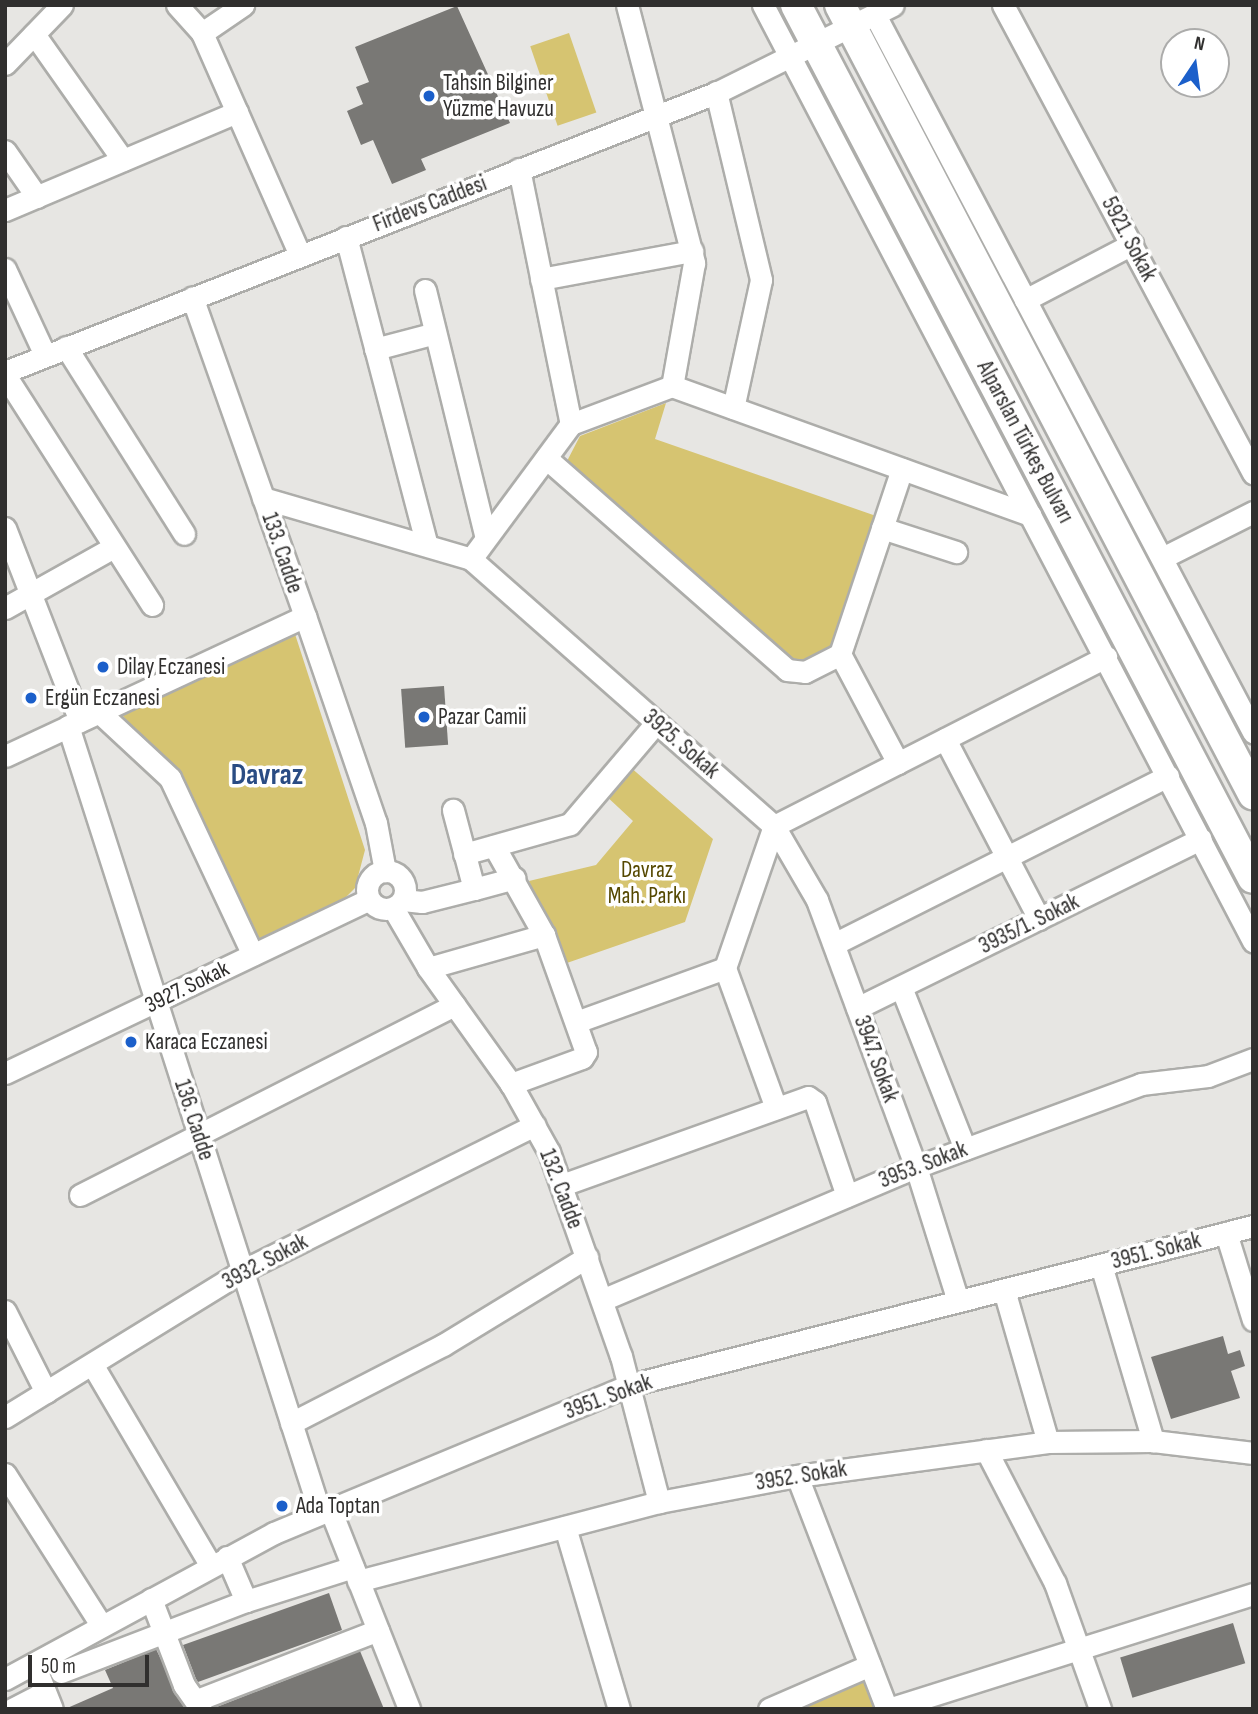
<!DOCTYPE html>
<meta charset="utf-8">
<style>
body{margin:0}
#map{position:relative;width:1258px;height:1714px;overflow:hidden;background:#e7e6e3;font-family:"Sofia Sans Condensed",sans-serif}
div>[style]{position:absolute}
.green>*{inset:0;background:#d6c471;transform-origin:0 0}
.building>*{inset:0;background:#797875;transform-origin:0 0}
.roads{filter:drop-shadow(2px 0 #adadaa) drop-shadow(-2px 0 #adadaa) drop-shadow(0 2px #adadaa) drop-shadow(0 -2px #adadaa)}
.minor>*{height:21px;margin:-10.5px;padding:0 10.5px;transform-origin:10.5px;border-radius:10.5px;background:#fff}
.minor>.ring{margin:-10.5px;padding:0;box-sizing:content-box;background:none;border:21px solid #fff;border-radius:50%}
.highway>*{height:30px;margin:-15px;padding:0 15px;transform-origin:15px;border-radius:15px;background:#fff}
.dots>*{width:19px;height:19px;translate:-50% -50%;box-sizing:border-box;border:4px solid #fff;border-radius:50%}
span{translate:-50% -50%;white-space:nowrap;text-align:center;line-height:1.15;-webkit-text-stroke:7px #fff;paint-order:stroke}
.poi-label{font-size:23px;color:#302f2e}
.left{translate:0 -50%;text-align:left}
.street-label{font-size:23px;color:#302f2e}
.park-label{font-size:23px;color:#554800}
.district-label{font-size:30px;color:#2a4c83;font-weight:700}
.frame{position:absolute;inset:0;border:7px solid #302f2e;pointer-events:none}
.north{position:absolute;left:1160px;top:28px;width:70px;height:70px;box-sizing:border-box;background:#fff;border:2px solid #acacab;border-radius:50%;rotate:13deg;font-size:19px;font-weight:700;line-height:28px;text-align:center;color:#302f2e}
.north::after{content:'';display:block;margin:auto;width:24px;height:32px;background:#1b5fca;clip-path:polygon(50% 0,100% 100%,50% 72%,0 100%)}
.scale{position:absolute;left:28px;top:1655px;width:121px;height:32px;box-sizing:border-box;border:4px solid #302f2e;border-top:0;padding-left:9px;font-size:21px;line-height:24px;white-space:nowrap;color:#302f2e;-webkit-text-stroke:5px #fff;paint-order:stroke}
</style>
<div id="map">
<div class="green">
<div style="left:569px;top:33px;width:84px;height:41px;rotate:71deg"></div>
<div style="clip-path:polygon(666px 403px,655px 439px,879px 517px,834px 648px,805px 662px,786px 656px,566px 463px,580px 436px)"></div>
<div style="clip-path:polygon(295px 634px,365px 850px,355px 888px,343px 900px,258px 940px,184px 783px,120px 713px)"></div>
<div style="clip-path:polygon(629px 766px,713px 839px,685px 922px,564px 964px,529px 881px,596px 865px,633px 821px,604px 794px)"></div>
<div style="clip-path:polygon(859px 1678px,867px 1680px,878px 1709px,786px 1709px)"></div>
</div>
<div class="building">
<div style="clip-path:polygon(457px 6px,510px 123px,421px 159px,426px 170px,392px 184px,373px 140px,361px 145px,347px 111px,363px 104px,356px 87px,369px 82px,355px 47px)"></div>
<div style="left:444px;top:686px;width:59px;height:43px;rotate:86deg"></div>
<div style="clip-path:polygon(1223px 1336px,1228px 1354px,1240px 1350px,1245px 1366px,1231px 1371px,1240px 1398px,1171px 1419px,1151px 1357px)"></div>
<div style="clip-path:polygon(329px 1593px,342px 1630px,198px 1682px,196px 1679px,183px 1645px)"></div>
<div style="left:1233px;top:1623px;width:42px;height:118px;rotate:73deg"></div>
<div style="clip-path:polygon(156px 1649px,185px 1709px,65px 1709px,113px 1688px,105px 1670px)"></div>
<div style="clip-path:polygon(360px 1651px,384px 1709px,214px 1709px,214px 1708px)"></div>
</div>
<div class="roads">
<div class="minor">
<div style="left:177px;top:5px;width:38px;rotate:48deg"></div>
<div style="left:202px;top:33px;width:243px;rotate:66.2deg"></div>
<div style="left:627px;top:5px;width:267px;rotate:75.4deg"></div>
<div style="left:694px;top:263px;width:125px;rotate:100.1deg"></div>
<div style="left:763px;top:5px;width:1057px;rotate:62.37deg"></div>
<div style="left:1003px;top:5px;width:531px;rotate:61.89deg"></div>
<div style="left:875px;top:15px;width:811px;rotate:62.2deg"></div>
<div style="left:202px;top:33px;width:50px;rotate:-34.3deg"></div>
<div style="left:34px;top:34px;width:154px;rotate:54.8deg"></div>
<div style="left:5px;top:64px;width:82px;rotate:-46deg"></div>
<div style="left:716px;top:92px;width:193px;rotate:76.5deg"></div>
<div style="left:761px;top:280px;width:131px;rotate:102.3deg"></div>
<div style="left:5px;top:151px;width:56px;rotate:55.2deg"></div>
<div style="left:519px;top:169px;width:260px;rotate:78.5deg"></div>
<div style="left:5px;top:210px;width:252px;rotate:-22.9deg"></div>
<div style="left:346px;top:237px;width:319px;rotate:75.3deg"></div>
<div style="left:5px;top:269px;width:95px;rotate:65.1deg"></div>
<div style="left:541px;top:279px;width:154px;rotate:-10.5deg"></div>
<div style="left:425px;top:290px;width:255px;rotate:76.2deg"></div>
<div style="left:1025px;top:300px;width:121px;rotate:-27.6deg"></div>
<div style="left:66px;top:347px;width:221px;rotate:57.7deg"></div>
<div style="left:375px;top:349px;width:62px;rotate:-14.9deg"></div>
<div style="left:5px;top:372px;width:766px;rotate:-21.44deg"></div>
<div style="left:718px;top:92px;width:195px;rotate:-26.4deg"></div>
<div style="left:5px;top:375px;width:273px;rotate:57.4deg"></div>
<div style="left:546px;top:458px;width:321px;rotate:41.3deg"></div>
<div style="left:787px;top:670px;width:18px;rotate:6deg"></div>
<div style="left:805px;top:672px;width:39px;rotate:-27deg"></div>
<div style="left:263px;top:498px;width:217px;rotate:16.3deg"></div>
<div style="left:471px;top:559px;width:404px;rotate:41.4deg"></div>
<div style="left:774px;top:826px;width:373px;rotate:-27deg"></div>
<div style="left:5px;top:528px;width:207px;rotate:68.8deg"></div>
<div style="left:882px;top:528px;width:78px;rotate:18deg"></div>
<div style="left:1162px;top:558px;width:102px;rotate:-26.8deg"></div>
<div style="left:471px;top:559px;width:168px;rotate:-53.5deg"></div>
<div style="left:571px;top:424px;width:108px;rotate:-20.6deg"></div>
<div style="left:672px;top:386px;width:381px;rotate:19.8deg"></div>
<div style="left:5px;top:608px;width:123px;rotate:-29.3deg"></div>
<div style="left:305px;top:616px;width:219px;rotate:71.1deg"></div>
<div style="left:376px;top:823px;width:49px;rotate:79.4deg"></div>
<div style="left:99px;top:712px;width:97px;rotate:42.9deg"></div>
<div style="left:170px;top:778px;width:195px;rotate:64.9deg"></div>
<div style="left:68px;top:726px;width:826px;rotate:72.24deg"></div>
<div style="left:945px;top:739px;width:203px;rotate:62.4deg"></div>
<div style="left:5px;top:756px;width:331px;rotate:-25deg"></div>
<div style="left:305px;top:616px;width:338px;rotate:-109.5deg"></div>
<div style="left:898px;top:763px;width:123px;rotate:-118deg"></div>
<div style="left:840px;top:654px;width:195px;rotate:-71.5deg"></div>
<div style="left:774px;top:826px;width:86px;rotate:59.8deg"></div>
<div style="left:817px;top:900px;width:285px;rotate:69.7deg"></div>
<div style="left:916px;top:1167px;width:140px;rotate:72.6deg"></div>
<div style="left:494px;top:846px;width:102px;rotate:60.7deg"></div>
<div style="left:544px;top:935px;width:124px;rotate:70.3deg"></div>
<div style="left:586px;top:1052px;width:7px;rotate:124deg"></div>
<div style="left:582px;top:1058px;width:76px;rotate:159.9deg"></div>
<div style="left:464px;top:854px;width:110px;rotate:-15.8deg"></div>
<div style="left:570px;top:824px;width:133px;rotate:-49.6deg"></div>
<div class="ring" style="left:367px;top:871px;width:17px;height:17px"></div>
<div style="left:474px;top:889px;width:42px;rotate:-15deg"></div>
<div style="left:403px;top:900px;width:19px;rotate:6deg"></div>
<div style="left:422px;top:902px;width:54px;rotate:-14deg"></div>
<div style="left:474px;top:889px;width:82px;rotate:-104.9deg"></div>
<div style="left:393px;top:908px;width:69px;rotate:59.7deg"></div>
<div style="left:428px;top:968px;width:143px;rotate:54.4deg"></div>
<div style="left:511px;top:1084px;width:78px;rotate:60.8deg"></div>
<div style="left:549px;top:1152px;width:216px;rotate:70.6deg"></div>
<div style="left:621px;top:1356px;width:151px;rotate:75.4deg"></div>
<div style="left:834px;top:944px;width:374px;rotate:-26.7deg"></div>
<div style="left:428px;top:968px;width:121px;rotate:-15.9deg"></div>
<div style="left:725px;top:968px;width:149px;rotate:70deg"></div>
<div style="left:901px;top:987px;width:174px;rotate:68.4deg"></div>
<div style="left:857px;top:1008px;width:383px;rotate:-26.2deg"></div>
<div style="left:576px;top:1022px;width:158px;rotate:-19.9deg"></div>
<div style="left:725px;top:968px;width:150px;rotate:-71deg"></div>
<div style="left:5px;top:1073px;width:403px;rotate:-25.5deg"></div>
<div style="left:562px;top:1185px;width:261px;rotate:-19.7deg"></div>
<div style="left:808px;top:1097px;width:9px;rotate:36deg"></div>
<div style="left:815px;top:1102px;width:99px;rotate:71.2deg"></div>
<div style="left:80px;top:1195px;width:420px;rotate:-26.9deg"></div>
<div style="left:1226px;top:1233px;width:91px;rotate:72.8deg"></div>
<div style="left:1101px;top:1265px;width:184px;rotate:73.5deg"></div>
<div style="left:1004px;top:1290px;width:158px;rotate:73.9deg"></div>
<div style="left:602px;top:1300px;width:341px;rotate:-23deg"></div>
<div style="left:916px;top:1167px;width:240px;rotate:-20.2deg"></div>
<div style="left:1141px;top:1084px;width:67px;rotate:-6.8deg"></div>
<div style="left:1208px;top:1076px;width:48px;rotate:-20.7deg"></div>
<div style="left:5px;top:1311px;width:91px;rotate:63.2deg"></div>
<div style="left:92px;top:1364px;width:234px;rotate:59.5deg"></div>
<div style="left:5px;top:1417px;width:278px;rotate:-31.6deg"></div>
<div style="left:242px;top:1271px;width:327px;rotate:-26.5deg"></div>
<div style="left:291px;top:1423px;width:171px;rotate:-27.2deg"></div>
<div style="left:443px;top:1345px;width:169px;rotate:-31.4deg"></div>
<div style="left:986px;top:1450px;width:150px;rotate:62.6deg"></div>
<div style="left:1055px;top:1583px;width:134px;rotate:70.3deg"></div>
<div style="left:5px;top:1474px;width:180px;rotate:57.5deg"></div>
<div style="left:797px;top:1476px;width:250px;rotate:68.9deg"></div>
<div style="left:330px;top:1509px;width:215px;rotate:68.4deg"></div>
<div style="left:565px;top:1527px;width:190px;rotate:73.5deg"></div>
<div style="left:227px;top:1557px;width:48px;rotate:66.6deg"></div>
<div style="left:246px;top:1601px;width:112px;rotate:-17.6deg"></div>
<div style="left:358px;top:1581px;width:311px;rotate:-14.7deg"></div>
<div style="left:659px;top:1502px;width:140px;rotate:-10.7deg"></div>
<div style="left:797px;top:1476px;width:253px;rotate:-7.7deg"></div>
<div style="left:1048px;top:1442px;width:105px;rotate:-0.5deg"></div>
<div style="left:1153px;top:1441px;width:101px;rotate:6.8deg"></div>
<div style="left:151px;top:1599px;width:92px;rotate:69deg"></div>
<div style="left:184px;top:1685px;width:29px;rotate:55deg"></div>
<div style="left:34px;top:1664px;width:48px;rotate:68.2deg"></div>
<div style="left:61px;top:1672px;width:198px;rotate:-21deg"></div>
<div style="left:5px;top:1679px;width:306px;rotate:-28.5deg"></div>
<div style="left:274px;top:1533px;width:386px;rotate:-22.6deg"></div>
<div style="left:630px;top:1385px;width:643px;rotate:-14.32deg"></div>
<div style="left:197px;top:1700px;width:194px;rotate:-21.1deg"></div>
<div style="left:12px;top:1709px;width:37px;rotate:-27deg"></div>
<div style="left:769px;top:1709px;width:110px;rotate:-23.5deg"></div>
<div style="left:888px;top:1709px;width:383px;rotate:-17.5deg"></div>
</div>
<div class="highway">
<div style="left:796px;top:5px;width:985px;rotate:62.37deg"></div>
<div style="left:840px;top:5px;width:891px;rotate:62.37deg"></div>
</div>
</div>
<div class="dots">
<div style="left:429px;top:96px;background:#1b5fca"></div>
<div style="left:103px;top:667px;background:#1b5fca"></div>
<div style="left:31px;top:698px;background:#1b5fca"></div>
<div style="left:424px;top:717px;background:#1b5fca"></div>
<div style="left:131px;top:1042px;background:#1b5fca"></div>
<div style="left:282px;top:1506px;background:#1b5fca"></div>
</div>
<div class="poi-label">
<span class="left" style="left:443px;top:96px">Tahsin Bilginer<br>Yüzme Havuzu</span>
<span class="left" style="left:117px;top:667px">Dilay Eczanesi</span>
<span class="left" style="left:45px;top:698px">Ergün Eczanesi</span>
<span class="left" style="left:438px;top:717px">Pazar Camii</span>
<span class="left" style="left:145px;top:1042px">Karaca Eczanesi</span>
<span class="left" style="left:296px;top:1506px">Ada Toptan</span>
</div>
<div class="street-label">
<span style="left:430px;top:204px;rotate:-21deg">Firdevs Caddesi</span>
<span style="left:1129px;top:239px;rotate:62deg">5921. Sokak</span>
<span style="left:1025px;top:442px;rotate:62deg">Alparslan Türkeş Bulvarı</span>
<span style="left:282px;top:553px;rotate:71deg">133. Cadde</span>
<span style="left:681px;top:744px;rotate:41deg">3925. Sokak</span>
<span style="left:1029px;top:924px;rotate:-26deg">3935/1. Sokak</span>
<span style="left:187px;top:987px;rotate:-26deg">3927. Sokak</span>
<span style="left:876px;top:1059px;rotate:70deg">3947. Sokak</span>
<span style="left:194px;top:1120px;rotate:72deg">136. Cadde</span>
<span style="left:923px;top:1165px;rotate:-21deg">3953. Sokak</span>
<span style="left:561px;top:1189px;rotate:69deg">132. Cadde</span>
<span style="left:1156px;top:1251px;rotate:-14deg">3951. Sokak</span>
<span style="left:265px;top:1262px;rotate:-28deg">3932. Sokak</span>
<span style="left:608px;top:1397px;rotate:-20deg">3951. Sokak</span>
<span style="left:801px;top:1476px;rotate:-9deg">3952. Sokak</span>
</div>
<div class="park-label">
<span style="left:647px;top:883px">Davraz<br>Mah. Parkı</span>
</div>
<div class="district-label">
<span style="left:267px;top:775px">Davraz</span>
</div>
<div class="frame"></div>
<div class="north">N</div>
<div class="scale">50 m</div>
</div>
